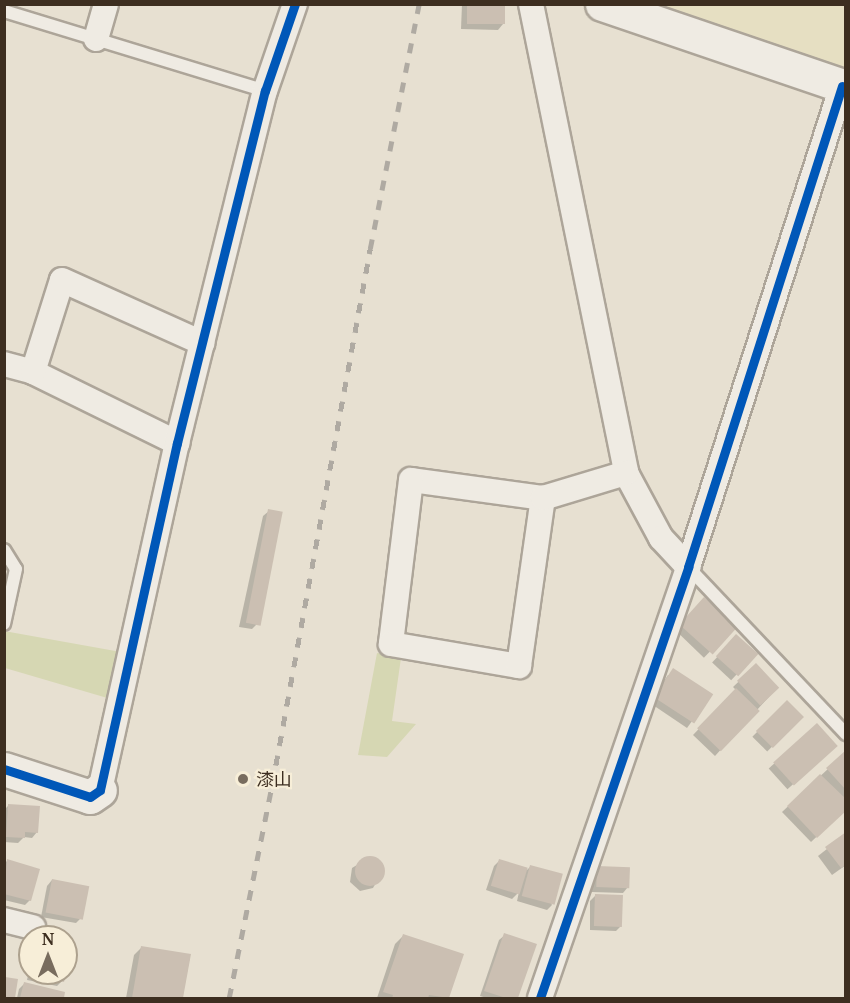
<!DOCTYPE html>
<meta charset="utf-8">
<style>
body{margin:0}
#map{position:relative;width:850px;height:1003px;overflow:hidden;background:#e7e0d1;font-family:"Noto Serif","Noto Sans JP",serif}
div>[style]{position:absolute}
.farmland>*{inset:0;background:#e6dfc2}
.green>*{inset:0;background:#d6d7b3}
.shadow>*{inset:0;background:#0003;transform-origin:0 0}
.building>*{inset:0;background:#cbbfb2;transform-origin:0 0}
.round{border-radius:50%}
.roads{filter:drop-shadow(2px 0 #ada599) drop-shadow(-2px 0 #ada599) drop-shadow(0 2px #ada599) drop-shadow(0 -2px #ada599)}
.lane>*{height:12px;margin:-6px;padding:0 6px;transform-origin:6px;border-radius:6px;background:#efebe3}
.street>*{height:24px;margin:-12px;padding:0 12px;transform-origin:12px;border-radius:12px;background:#efebe3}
.secondary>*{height:33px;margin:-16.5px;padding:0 16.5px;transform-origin:16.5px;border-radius:16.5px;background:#efebe3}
.rail>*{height:4.5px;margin-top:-2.25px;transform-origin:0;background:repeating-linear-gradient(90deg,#afaaa2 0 10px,transparent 0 20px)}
.cycleway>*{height:9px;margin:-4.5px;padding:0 4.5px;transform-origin:4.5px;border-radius:4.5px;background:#0057b8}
.dots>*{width:16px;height:16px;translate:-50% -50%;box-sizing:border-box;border:3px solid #f7eed8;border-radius:50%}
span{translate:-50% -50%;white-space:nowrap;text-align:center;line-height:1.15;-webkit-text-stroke:4.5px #f7eed8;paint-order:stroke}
.poi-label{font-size:18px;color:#3d2e20}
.left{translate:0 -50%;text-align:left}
.frame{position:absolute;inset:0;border:6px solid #3d2e20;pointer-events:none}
.north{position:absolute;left:18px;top:925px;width:60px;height:60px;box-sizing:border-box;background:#f7eed8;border:2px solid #ada18e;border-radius:50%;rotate:0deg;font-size:16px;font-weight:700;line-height:24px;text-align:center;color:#3d2e20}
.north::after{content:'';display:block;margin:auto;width:21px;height:27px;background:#786c5e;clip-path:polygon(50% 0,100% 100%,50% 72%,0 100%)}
</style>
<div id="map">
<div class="farmland">
<div style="clip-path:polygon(644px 5px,845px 5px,845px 71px)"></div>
</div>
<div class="green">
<div style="clip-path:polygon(4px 631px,132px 654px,121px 702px,5px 668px)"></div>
<div style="clip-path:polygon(377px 653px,401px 658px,392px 721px,416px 724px,387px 757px,358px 755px)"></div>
</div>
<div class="shadow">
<div style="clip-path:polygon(462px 4px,504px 4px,503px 24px,498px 30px,461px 29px)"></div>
<div style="clip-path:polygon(269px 511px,257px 624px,252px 629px,239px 627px,263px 516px)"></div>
<div style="left:705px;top:599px;width:40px;height:43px;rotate:44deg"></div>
<div style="left:736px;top:637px;width:26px;height:35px;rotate:43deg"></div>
<div style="clip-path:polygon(756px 665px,777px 688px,715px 756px,693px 735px,736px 690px,733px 687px)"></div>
<div style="clip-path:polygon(668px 675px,711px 695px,687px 728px,650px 703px)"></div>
<div style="left:787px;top:702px;width:21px;height:49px;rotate:45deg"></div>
<div style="left:817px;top:725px;width:28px;height:65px;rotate:48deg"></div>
<div style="clip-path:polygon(846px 752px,846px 809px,811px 842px,782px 812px)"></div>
<div style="clip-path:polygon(8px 806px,37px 832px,32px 838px,24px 837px,18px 843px,4px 842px,4px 810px)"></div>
<div style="clip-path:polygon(846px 834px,846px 865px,832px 875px,818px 856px)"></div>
<div style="clip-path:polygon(370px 857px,376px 858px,384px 869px,373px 888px,360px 891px,350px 882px,352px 868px)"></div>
<div style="clip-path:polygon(7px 861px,30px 900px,25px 905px,4px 900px,4px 864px)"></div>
<div style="clip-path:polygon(499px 861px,527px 870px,531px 866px,552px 905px,547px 910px,517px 901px,519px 892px,512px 899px,486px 890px,494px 866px)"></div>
<div style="clip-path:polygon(598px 867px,628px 887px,623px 893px,592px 892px,592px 873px)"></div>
<div style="clip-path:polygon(52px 880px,81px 918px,76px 923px,41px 917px,47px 886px)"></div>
<div style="clip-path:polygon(595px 896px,621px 926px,616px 931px,590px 930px,590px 901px)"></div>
<div style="clip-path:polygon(505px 935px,535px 945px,517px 998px,487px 998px,480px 996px,499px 940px)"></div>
<div style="clip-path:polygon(403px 936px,462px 955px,447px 998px,377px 998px,395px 944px)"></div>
<div style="clip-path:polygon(142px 947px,190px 956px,182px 998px,126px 998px,134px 955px)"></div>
<div style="clip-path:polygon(30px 965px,30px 973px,64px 973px,62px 981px,57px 986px,27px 980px)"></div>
<div style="clip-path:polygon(24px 984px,64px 993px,62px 998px,17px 998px,19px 989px)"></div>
</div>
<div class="building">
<div style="left:467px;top:5px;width:38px;height:19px"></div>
<div style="left:268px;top:509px;width:15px;height:116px;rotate:11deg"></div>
<div style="left:704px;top:597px;width:45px;height:37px;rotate:42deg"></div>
<div style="left:736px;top:634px;width:30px;height:30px;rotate:42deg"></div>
<div style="left:756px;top:663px;width:34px;height:26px;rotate:47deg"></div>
<div style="left:673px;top:668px;width:48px;height:35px;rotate:33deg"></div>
<div style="left:736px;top:688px;width:33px;height:56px;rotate:44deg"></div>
<div style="left:787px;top:700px;width:24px;height:44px;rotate:45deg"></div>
<div style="left:817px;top:723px;width:31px;height:59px;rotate:48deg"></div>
<div style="clip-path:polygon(846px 750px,846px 790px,826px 768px)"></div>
<div style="clip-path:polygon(820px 774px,846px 799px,846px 811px,817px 838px,787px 806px)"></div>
<div style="clip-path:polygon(8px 804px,40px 806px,38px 833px,25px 832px,25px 838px,6px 837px)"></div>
<div style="clip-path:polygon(846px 832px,846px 865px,841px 868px,825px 847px)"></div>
<div class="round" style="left:355px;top:856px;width:30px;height:30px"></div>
<div style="clip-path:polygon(7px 859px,40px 869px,31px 901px,4px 894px)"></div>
<div style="left:499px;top:859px;width:30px;height:28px;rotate:17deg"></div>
<div style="left:530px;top:865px;width:34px;height:32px;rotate:15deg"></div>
<div style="left:597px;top:866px;width:33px;height:21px;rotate:2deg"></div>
<div style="left:52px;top:879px;width:38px;height:34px;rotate:11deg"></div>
<div style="left:595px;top:894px;width:28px;height:32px;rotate:2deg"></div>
<div style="clip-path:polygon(40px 933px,57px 936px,57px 937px,39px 937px)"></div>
<div style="clip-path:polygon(504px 933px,537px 944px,518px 998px,506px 998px,484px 991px)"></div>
<div style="clip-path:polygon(403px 934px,464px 954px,449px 998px,429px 995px,428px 998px,392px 998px,393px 995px,383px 992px)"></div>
<div style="clip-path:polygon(66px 938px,72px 939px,67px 966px,66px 966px)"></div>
<div style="clip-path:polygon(141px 946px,191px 954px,183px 998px,132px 998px)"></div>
<div style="clip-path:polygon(32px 973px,66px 973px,64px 982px,31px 975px)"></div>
<div style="clip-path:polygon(5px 977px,18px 979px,15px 998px,5px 998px)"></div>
<div style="clip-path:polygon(24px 982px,65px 992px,64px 998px,20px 998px)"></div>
</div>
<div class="roads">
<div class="lane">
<div style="left:4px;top:11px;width:273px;rotate:17deg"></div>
<div style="left:4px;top:550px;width:22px;rotate:58deg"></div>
<div style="left:16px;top:569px;width:56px;rotate:102.3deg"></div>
<div style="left:688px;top:567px;width:230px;rotate:46.6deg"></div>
</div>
<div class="street">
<div style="left:531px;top:4px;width:479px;rotate:78.5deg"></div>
<div style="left:626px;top:473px;width:74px;rotate:61.7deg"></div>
<div style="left:661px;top:538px;width:40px;rotate:47deg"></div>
<div style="left:96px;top:39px;width:36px;rotate:-74deg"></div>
<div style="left:4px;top:364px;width:30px;rotate:15deg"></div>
<div style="left:33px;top:372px;width:161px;rotate:26.2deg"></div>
<div style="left:33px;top:372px;width:96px;rotate:-72.5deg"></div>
<div style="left:62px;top:280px;width:154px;rotate:24.2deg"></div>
<div style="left:543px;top:498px;width:133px;rotate:-172.2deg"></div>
<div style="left:411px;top:480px;width:165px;rotate:97deg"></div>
<div style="left:391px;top:644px;width:130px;rotate:9.8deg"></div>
<div style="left:519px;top:666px;width:170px;rotate:-81.9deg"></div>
<div style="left:543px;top:498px;width:87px;rotate:-16.8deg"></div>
<div style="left:100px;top:790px;width:355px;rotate:-77.5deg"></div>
<div style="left:177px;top:443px;width:363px;rotate:-76deg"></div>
<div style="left:265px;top:91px;width:92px;rotate:-71deg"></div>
<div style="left:4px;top:920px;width:30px;rotate:14deg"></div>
<div style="left:540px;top:998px;width:456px;rotate:-71deg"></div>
<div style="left:688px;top:567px;width:505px;rotate:-72.25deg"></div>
</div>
<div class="secondary">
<div style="left:602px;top:4px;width:258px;rotate:18.8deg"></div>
<div style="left:4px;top:769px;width:90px;rotate:18deg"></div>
<div style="left:90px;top:797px;width:12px;rotate:-35deg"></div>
</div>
</div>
<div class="rail">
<div style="left:229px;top:998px;width:217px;rotate:-78.6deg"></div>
<div style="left:272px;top:785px;width:545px;rotate:-79.64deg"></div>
<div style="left:370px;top:249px;width:250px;rotate:-78.7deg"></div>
</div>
<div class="cycleway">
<div style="left:4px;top:769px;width:90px;rotate:18deg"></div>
<div style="left:90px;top:797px;width:12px;rotate:-35deg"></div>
<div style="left:100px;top:790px;width:355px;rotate:-77.5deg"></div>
<div style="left:177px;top:443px;width:363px;rotate:-76deg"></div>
<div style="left:265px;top:91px;width:92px;rotate:-71deg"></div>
<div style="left:540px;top:998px;width:456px;rotate:-71deg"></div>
<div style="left:688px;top:567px;width:505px;rotate:-72.25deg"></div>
</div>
<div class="dots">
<div style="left:243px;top:779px;background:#786c5e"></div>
</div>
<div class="poi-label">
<span class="left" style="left:256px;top:779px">漆山</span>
</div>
<div class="frame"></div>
<div class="north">N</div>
</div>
